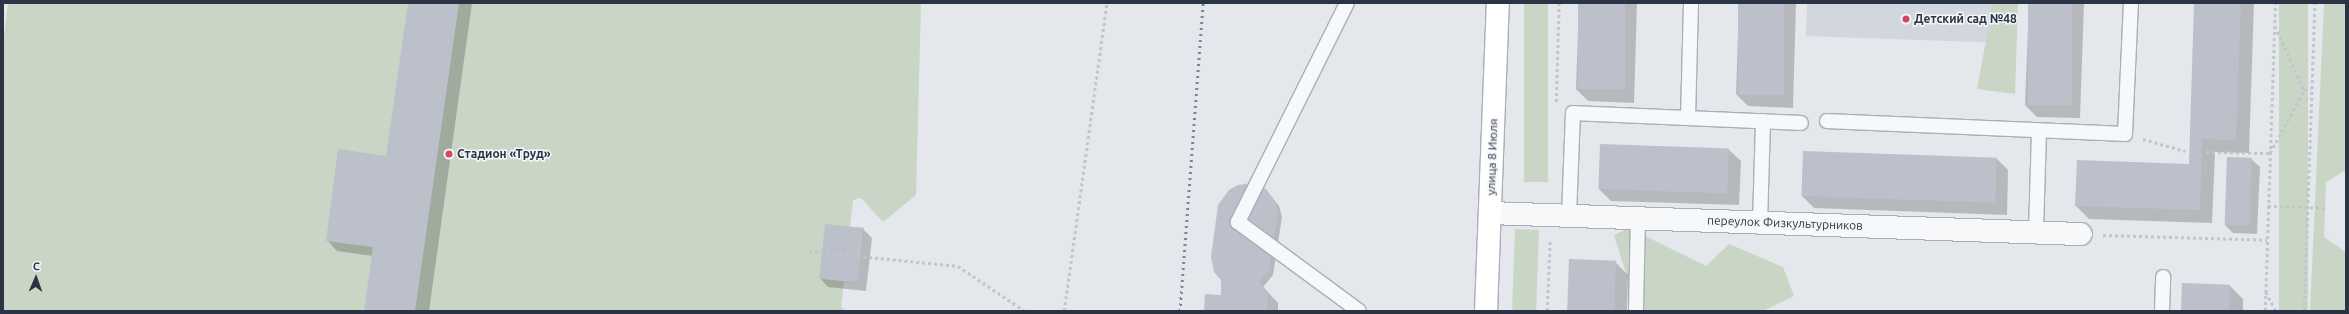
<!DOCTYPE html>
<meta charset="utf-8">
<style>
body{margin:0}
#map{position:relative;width:2349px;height:314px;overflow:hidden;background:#e4e7ec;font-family:Ubuntu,sans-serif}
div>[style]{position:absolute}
.built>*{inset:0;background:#d2d6de}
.green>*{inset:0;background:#c9d6c5;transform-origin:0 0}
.shadow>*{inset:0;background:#0003}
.building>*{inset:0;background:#bbc0ca;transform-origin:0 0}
.path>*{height:2.5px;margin-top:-1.25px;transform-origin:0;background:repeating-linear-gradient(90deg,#c2c5cb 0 3px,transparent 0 6px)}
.roads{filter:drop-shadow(1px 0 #a9aeb7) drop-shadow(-1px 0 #a9aeb7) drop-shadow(0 1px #a9aeb7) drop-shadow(0 -1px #a9aeb7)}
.lane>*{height:14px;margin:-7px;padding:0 7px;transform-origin:7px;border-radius:7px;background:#f7f8fa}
.street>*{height:22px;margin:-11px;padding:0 11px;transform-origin:11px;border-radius:11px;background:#f7f8fa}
.primary>*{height:22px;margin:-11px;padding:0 11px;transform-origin:11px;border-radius:11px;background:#fff}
.rail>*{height:3px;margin-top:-1.5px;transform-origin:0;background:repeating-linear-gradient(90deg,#7d8696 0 2px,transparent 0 6px)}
.dots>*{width:11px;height:11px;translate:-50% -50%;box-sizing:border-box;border:2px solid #f4f6f9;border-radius:50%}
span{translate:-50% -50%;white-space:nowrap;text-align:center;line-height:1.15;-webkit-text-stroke:3px #f4f6f9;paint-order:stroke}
.poi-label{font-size:12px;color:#2b3445;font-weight:700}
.left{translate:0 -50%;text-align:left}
.street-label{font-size:12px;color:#2b3445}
.frame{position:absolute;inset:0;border:4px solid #2b3445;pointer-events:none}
.north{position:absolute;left:16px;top:258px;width:40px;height:40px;-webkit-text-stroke:3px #f4f6f9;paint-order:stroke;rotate:2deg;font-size:11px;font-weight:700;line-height:16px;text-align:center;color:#2b3445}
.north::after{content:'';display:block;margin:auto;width:14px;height:18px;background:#2b3445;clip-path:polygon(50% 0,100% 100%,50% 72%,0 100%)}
</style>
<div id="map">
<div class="built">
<div style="clip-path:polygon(1807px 3px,2007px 3px,2005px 43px,1806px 36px)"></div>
</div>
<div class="green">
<div style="clip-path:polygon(8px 3px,921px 3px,916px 195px,883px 222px,861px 198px,853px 200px,850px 227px,864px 228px,858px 283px,844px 282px,841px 307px,846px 311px,3px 311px,3px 45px)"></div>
<div style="left:1524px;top:3px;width:24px;height:179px"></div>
<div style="clip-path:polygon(1993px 3px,2018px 3px,2015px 94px,1977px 89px)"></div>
<div style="left:2279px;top:3px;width:29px;height:308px"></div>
<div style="clip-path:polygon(2324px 3px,2346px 3px,2346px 170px,2326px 182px,2324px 237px,2346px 252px,2346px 311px,2310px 311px)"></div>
<div style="clip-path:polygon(1629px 228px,1706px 266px,1729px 244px,1783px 267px,1794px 296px,1763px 311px,1638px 311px,1614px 235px)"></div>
<div style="left:1515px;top:229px;width:24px;height:82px;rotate:2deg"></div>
</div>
<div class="shadow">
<div style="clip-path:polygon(409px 3px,472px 3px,429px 311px,365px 311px,373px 256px,337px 251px,327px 240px,387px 159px)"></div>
<div style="clip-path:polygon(1579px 3px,1637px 3px,1634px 103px,1588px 101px,1576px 89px)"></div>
<div style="clip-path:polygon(1739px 3px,1796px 3px,1793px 108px,1748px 106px,1736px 94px)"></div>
<div style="clip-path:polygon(2029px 3px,2084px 3px,2080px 118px,2037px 117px,2025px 105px)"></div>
<div style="clip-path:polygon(2195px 3px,2254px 3px,2249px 153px,2215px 152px,2212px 223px,2089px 219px,2076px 206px,2190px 165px)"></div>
<div style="clip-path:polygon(1728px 149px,1741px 161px,1739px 205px,1611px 201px,1599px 189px)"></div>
<div style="clip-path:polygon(1996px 158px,2008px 170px,2007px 215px,1814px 208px,1802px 196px)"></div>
<div style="clip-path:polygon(2251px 159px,2260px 167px,2257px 234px,2233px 233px,2225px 225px)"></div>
<div style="clip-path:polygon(1270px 195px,1279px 206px,1282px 217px,1273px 275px,1263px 287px,1278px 303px,1278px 311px,1205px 311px,1222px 296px)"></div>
<div style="clip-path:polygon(863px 229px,872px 238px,866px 291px,828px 287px,820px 278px)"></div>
<div style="clip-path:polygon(1615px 262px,1628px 275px,1627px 311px,1568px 311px)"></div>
<div style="clip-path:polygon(2230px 286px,2243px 299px,2243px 311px,2182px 311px)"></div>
</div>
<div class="building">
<div style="clip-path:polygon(408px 3px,459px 3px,415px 311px,364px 311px,373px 247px,326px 241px,338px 149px,386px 156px)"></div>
<div style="left:1578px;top:3px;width:47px;height:86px"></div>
<div style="left:1738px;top:3px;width:46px;height:92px"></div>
<div style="left:2028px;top:3px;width:44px;height:102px"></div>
<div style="clip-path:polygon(2194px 3px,2241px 3px,2236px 140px,2202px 139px,2200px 210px,2075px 206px,2077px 160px,2189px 164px)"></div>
<div style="left:1600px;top:144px;width:129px;height:45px;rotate:2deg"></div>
<div style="left:1803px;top:151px;width:194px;height:45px;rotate:2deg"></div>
<div style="left:2227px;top:157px;width:25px;height:68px;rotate:2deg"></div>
<div style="clip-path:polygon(1252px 183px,1266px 189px,1275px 201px,1278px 212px,1269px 270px,1259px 282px,1268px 292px,1267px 311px,1204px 311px,1205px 294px,1221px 295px,1221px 280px,1214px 272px,1211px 257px,1218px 205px,1229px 190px,1238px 185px)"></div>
<div style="left:825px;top:224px;width:39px;height:55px;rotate:6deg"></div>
<div style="left:1569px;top:259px;width:47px;height:52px;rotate:2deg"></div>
<div style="left:2182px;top:283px;width:48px;height:28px;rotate:2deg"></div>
</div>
<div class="path">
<div style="left:2275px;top:26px;width:70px;rotate:65.6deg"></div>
<div style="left:2304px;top:90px;width:7px"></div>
<div style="left:1556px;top:102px;width:99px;rotate:-88.3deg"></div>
<div style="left:2143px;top:139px;width:44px;rotate:15.9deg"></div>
<div style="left:2206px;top:152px;width:64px;rotate:0.9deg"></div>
<div style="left:2270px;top:153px;width:72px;rotate:-61.6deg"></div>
<div style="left:2268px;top:206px;width:59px;rotate:1.9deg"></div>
<div style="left:2103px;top:235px;width:164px;rotate:1.7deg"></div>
<div style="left:809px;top:251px;width:150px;rotate:5.7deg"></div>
<div style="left:958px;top:266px;width:81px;rotate:33.9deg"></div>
<div style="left:2266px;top:292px;width:21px;rotate:62deg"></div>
<div style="left:1064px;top:311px;width:311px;rotate:-82.1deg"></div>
<div style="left:1547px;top:311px;width:72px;rotate:-87.6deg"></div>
<div style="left:2265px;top:311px;width:308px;rotate:-88.1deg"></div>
<div style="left:2304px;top:311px;width:308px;rotate:-88deg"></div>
</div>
<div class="roads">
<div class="lane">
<div style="left:1347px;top:3px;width:245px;rotate:116.5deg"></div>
<div style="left:1238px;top:222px;width:150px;rotate:36.3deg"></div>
<div style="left:1688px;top:118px;width:115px;rotate:-88.5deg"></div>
<div style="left:1827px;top:121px;width:298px;rotate:2.5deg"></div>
<div style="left:2125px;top:134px;width:131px;rotate:-87.4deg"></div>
<div style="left:1569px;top:216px;width:103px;rotate:-87.8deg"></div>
<div style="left:1573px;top:113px;width:228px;rotate:2.5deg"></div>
<div style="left:1760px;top:223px;width:102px;rotate:-88.3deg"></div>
<div style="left:2036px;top:232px;width:101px;rotate:-88.3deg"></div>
<div style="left:1636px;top:311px;width:93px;rotate:-88.8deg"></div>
<div style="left:2162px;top:311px;width:34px;rotate:-88deg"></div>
</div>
<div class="street">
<div style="left:1490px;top:213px;width:591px;rotate:2.04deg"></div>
</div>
<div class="primary">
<div style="left:1486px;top:311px;width:308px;rotate:-87.8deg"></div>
</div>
</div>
<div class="rail">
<div style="left:1180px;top:311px;width:309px;rotate:-85.7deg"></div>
</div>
<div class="dots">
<div style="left:1906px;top:19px;background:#d1495b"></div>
<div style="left:449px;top:154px;background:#d1495b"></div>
</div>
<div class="poi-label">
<span class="left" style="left:1914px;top:19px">Детский сад №48</span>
<span class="left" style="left:457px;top:154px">Стадион «Труд»</span>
</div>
<div class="street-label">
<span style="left:1492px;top:157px;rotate:-88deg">улица 8 Июля</span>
<span style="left:1785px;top:223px;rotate:2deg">переулок Физкультурников</span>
</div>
<div class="frame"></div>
<div class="north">С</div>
</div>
